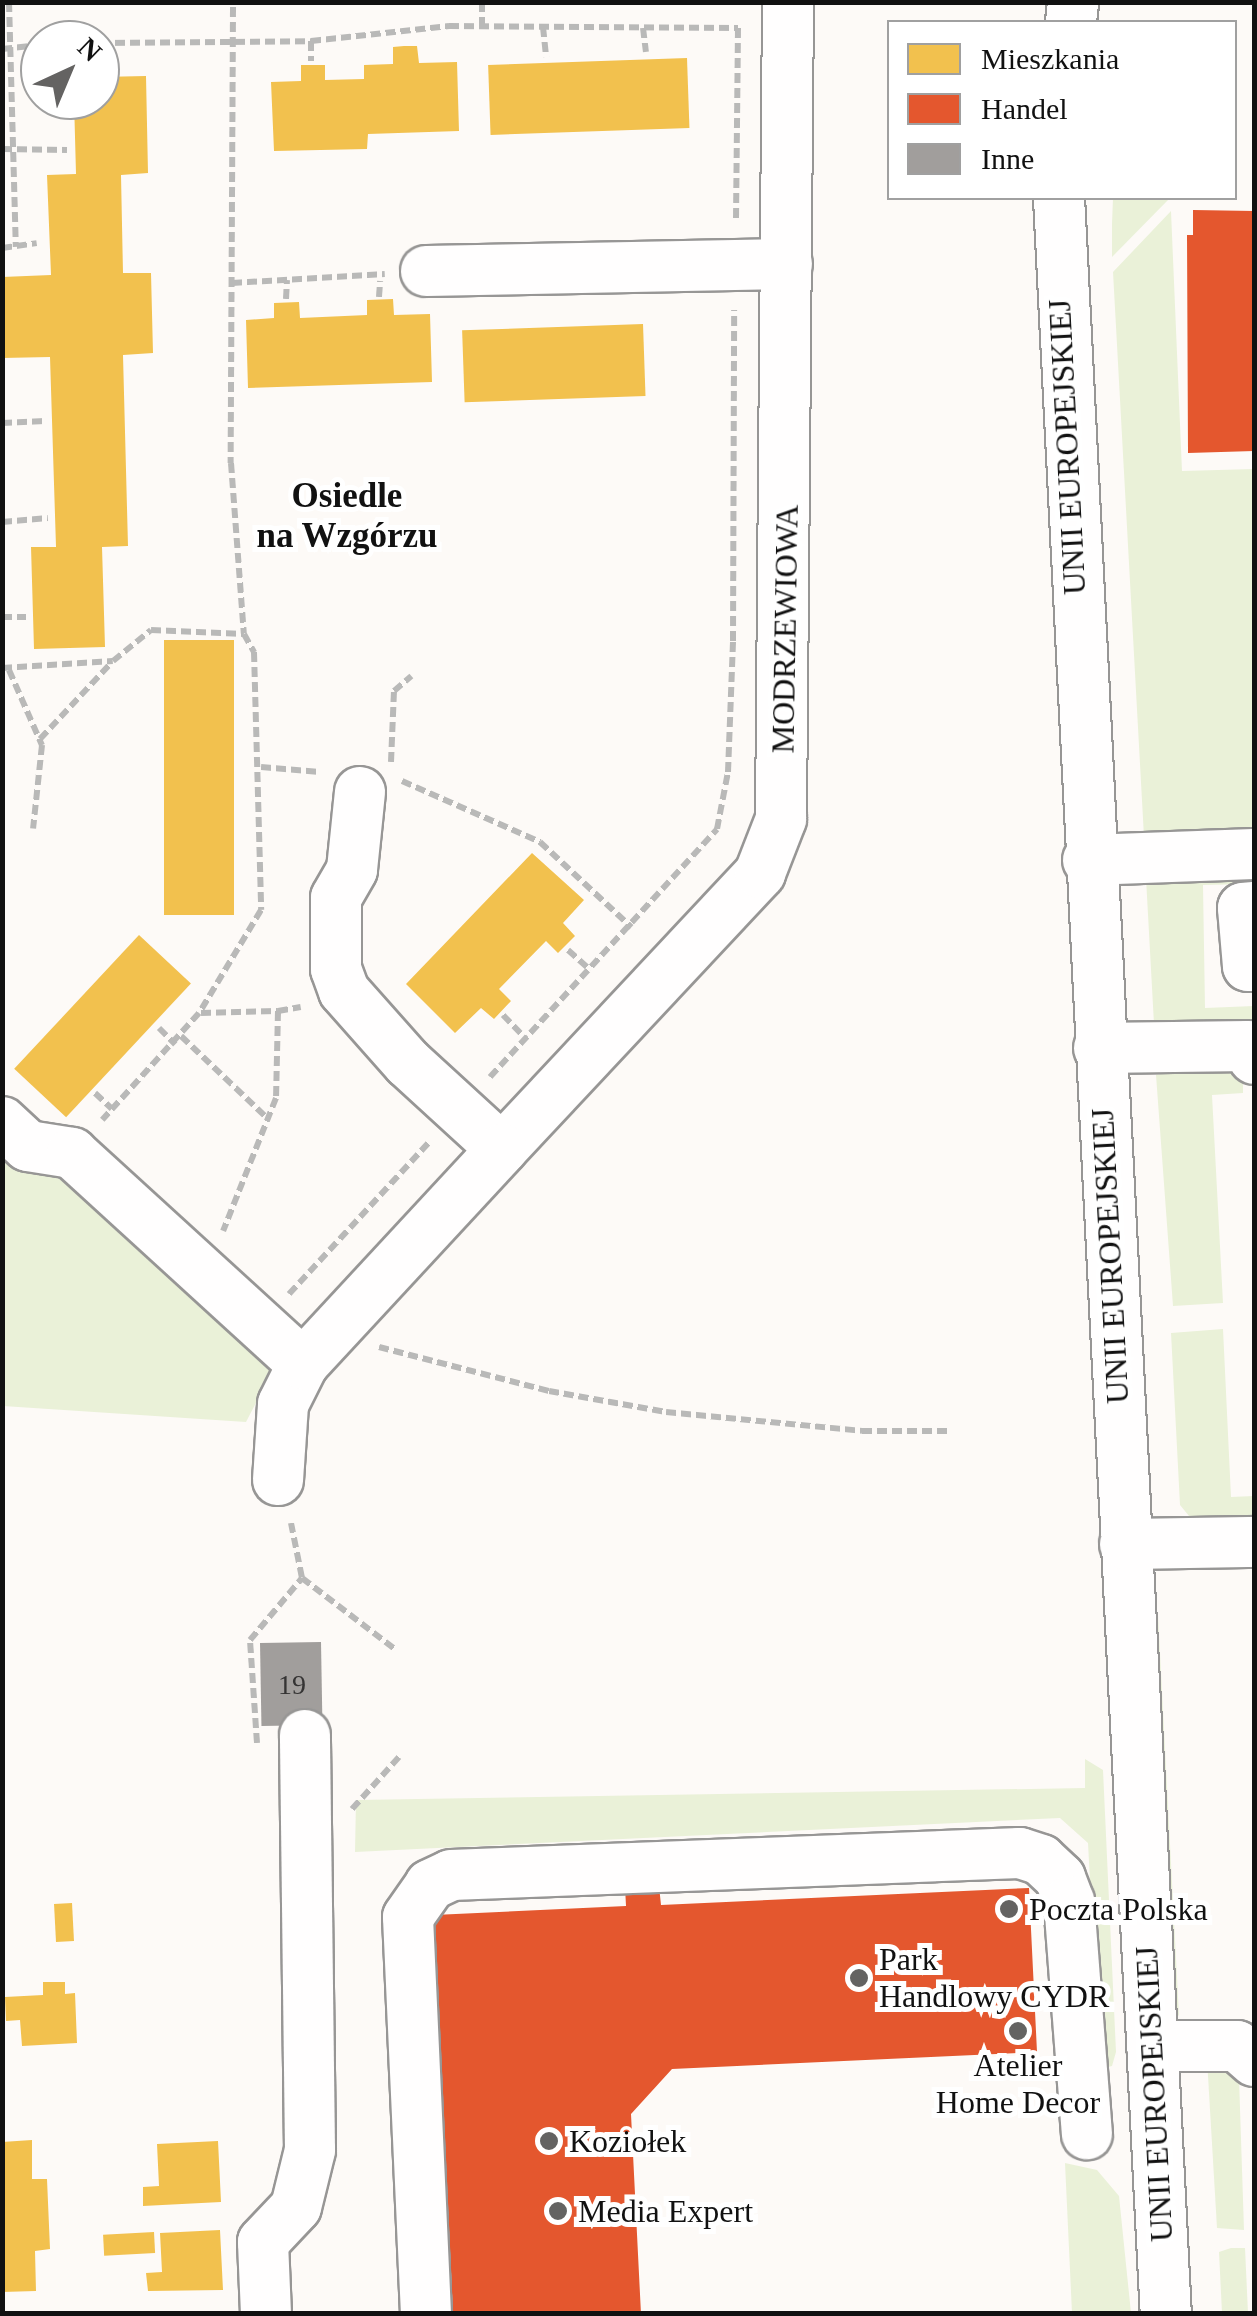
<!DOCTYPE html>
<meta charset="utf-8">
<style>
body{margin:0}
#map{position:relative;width:1257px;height:2316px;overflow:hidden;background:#fdfaf7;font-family:Georgia,serif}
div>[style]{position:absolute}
.green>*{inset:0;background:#eaf1d8;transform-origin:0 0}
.homes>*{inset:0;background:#f2c14e;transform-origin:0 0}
.shops>*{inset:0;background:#e4572e}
.building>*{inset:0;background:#a19e9c;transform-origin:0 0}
.path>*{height:6px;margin-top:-3px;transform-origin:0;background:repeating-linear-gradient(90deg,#b9b9b8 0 10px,transparent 0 15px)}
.roads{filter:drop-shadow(2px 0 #979695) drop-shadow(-2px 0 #979695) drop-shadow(0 2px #979695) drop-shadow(0 -2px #979695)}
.minor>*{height:50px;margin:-25px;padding:0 25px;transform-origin:25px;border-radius:25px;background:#fffefe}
.dots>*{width:28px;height:28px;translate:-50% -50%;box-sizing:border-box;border:5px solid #fff;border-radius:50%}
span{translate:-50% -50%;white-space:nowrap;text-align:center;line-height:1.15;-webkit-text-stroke:10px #fff;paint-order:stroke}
.number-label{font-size:28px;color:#353434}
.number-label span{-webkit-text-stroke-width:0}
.street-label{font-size:32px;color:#111}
.poi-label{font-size:32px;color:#111}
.left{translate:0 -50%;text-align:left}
.neighbourhood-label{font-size:35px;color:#111;font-weight:700}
.frame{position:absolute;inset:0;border:5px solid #111;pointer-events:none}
.legend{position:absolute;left:887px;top:20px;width:350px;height:180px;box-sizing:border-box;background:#fff;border:2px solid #a0a0a0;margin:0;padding:12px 18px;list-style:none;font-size:30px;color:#111}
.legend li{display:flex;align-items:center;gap:20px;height:50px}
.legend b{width:50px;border:2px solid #a0a0a0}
.north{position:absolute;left:20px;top:20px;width:100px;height:100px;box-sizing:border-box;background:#fff;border:2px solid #a0a0a0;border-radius:50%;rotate:44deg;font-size:28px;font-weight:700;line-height:40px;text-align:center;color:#111}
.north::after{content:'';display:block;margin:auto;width:35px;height:45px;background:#646362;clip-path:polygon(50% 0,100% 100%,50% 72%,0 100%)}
</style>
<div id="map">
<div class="green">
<div style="clip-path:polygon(1113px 198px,1170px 198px,1112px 257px,1112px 224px)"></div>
<div style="clip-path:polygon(1171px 211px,1182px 471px,1254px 469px,1254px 835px,1144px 837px,1113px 272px)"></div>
<div style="clip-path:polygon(1254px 876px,1247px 884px,1203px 885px,1205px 1008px,1254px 1006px,1254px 1030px,1154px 1024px,1146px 878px)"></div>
<div style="clip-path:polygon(1225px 1061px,1243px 1080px,1243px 1093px,1212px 1095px,1223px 1303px,1173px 1306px,1156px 1075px)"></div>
<div style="clip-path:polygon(2px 1121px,276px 1364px,246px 1422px,3px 1406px)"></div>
<div style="clip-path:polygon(1223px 1329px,1231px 1497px,1254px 1496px,1254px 1525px,1194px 1522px,1180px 1505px,1171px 1333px)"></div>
<div style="left:1158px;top:1615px;width:401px;height:16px;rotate:87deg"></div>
<div style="clip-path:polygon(1085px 1759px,1103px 1770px,1116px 2052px,1112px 2066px,1100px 2069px,1088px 1843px,1060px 1818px,355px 1852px,356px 1800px,1085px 1788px)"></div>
<div style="clip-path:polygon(1207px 2059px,1239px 2078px,1244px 2230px,1217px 2228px)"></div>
<div style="clip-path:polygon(1065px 2163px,1097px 2170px,1119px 2196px,1131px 2313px,1072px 2313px)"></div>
<div style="clip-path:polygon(1231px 2248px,1245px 2248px,1248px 2313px,1222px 2313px,1219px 2252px)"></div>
</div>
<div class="homes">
<div style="clip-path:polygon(404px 46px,417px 46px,419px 63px,457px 62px,459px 131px,368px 134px,367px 149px,274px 151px,271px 82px,301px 81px,301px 65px,325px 65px,325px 80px,364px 79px,364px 65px,393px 64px,393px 47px)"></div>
<div style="left:687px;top:58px;width:70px;height:199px;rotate:88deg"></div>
<div style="clip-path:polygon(146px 76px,148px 173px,121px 175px,123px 273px,151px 273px,153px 353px,123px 355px,128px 546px,102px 547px,105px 647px,34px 649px,31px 547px,56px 547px,50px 357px,2px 358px,2px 277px,51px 275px,47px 175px,76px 174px,74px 100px,100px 100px,100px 77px)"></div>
<div style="clip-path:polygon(393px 299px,394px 315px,430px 314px,432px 382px,248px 388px,246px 320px,274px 318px,274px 303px,299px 302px,300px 318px,367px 315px,367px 300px)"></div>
<div style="left:643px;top:324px;width:72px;height:181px;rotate:88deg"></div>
<div style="left:164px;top:640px;width:70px;height:275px"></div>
<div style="clip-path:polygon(532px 853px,584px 900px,563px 923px,575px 936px,558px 953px,546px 941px,499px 989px,511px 1001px,494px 1019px,481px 1008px,455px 1033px,406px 984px)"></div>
<div style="left:139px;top:935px;width:71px;height:183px;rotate:43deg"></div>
<div style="left:72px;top:1903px;width:38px;height:18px;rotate:87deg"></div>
<div style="clip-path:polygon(43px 1982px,65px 1982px,65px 1994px,75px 1993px,77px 2043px,22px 2046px,20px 2020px,6px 2021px,5px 1997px,43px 1995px)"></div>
<div style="clip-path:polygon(32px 2140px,32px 2179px,47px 2179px,50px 2249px,35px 2251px,36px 2291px,2px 2292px,2px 2142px)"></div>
<div style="clip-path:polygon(218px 2141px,221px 2202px,143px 2206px,143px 2187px,159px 2186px,157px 2144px)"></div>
<div style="clip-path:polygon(220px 2230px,223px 2290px,148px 2291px,146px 2273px,162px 2272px,160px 2233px)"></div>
<div style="left:154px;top:2232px;width:21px;height:51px;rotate:87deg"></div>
</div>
<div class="shops">
<div style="clip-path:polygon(1193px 210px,1254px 211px,1254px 451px,1188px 453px,1187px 235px,1193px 235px)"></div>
<div style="clip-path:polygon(659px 1886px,661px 1905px,1029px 1888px,1037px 2052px,672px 2069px,631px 2114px,641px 2314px,453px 2314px,434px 1915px,626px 1906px,625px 1887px)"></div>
</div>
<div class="building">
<div style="left:321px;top:1642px;width:83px;height:61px;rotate:89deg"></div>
</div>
<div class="path">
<div style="left:9px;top:2px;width:245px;rotate:88.4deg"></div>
<div style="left:482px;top:2px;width:24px;rotate:90deg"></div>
<div style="left:233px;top:7px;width:456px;rotate:90.3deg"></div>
<div style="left:231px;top:463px;width:171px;rotate:85.7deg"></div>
<div style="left:543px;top:27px;width:30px;rotate:84deg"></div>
<div style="left:643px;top:28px;width:24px;rotate:83deg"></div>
<div style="left:311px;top:41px;width:20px;rotate:90deg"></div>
<div style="left:100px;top:43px;width:211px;rotate:-0.5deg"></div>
<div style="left:311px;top:41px;width:139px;rotate:-6.2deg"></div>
<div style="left:449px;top:26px;width:289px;rotate:0.4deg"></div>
<div style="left:738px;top:28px;width:195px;rotate:90.6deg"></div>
<div style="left:2px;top:49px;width:38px;rotate:-6deg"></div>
<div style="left:2px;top:149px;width:65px;rotate:0.9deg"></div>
<div style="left:2px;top:248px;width:35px;rotate:-8deg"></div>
<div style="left:232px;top:283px;width:153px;rotate:-3.4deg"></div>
<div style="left:379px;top:297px;width:16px;rotate:-86deg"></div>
<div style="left:286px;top:299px;width:19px;rotate:-87deg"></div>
<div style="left:2px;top:423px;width:43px;rotate:-2.7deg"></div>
<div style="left:2px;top:522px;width:46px;rotate:-5deg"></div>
<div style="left:2px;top:617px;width:24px"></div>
<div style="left:2px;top:668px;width:111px;rotate:-3.6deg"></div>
<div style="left:113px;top:661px;width:49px;rotate:-39.2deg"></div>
<div style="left:151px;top:630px;width:93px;rotate:2.5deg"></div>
<div style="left:244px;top:634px;width:21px;rotate:61deg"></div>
<div style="left:254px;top:652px;width:258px;rotate:88.4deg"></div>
<div style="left:261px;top:910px;width:120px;rotate:121deg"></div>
<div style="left:199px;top:1013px;width:144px;rotate:132.2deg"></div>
<div style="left:9px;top:670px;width:82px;rotate:66.3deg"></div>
<div style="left:42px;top:745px;width:84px;rotate:96.1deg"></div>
<div style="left:40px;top:739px;width:104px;rotate:-46.9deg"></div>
<div style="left:391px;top:762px;width:71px;rotate:-87.6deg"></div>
<div style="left:394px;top:691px;width:23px;rotate:-41deg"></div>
<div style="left:261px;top:767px;width:59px;rotate:4.8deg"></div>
<div style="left:402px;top:781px;width:151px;rotate:23.8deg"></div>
<div style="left:540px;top:842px;width:125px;rotate:43deg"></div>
<div style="left:568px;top:950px;width:30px;rotate:42deg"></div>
<div style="left:278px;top:1011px;width:23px;rotate:-10deg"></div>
<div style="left:201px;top:1013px;width:77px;rotate:-1.5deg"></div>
<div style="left:278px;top:1011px;width:87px;rotate:91.3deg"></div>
<div style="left:276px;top:1098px;width:143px;rotate:111.7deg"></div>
<div style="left:503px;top:1015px;width:33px;rotate:46deg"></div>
<div style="left:159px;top:1028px;width:23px;rotate:45deg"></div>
<div style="left:181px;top:1036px;width:119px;rotate:43.6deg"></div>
<div style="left:490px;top:1077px;width:336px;rotate:-47.5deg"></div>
<div style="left:717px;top:829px;width:58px;rotate:-79.1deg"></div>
<div style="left:728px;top:772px;width:131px;rotate:-87.8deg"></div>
<div style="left:733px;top:641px;width:331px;rotate:-89.8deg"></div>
<div style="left:95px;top:1093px;width:23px;rotate:43deg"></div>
<div style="left:289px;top:1294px;width:208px;rotate:-47.3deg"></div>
<div style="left:379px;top:1347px;width:176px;rotate:14.5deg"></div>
<div style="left:549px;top:1391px;width:119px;rotate:10.2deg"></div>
<div style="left:666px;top:1412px;width:197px;rotate:5.5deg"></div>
<div style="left:862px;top:1431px;width:87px"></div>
<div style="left:291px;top:1523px;width:56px;rotate:78.7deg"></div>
<div style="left:302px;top:1578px;width:117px;rotate:37.4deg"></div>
<div style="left:257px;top:1743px;width:103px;rotate:-93.9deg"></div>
<div style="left:250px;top:1640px;width:81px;rotate:-50deg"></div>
<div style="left:352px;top:1809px;width:70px;rotate:-47.9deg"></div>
</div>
<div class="roads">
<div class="minor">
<div style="left:1071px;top:22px;width:20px;rotate:-84deg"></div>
<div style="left:1059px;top:198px;width:2119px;rotate:87.11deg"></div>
<div style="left:426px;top:271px;width:361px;rotate:-1.1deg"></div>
<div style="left:360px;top:792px;width:78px;rotate:95.9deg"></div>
<div style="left:352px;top:870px;width:32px;rotate:120deg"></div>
<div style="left:336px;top:898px;width:71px;rotate:90deg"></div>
<div style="left:336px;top:969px;width:23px;rotate:70deg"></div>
<div style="left:344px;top:991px;width:96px;rotate:48.4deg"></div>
<div style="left:408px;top:1063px;width:127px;rotate:42.5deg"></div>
<div style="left:502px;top:1149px;width:378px;rotate:-46.9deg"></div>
<div style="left:760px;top:873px;width:58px;rotate:-68.7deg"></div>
<div style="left:781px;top:819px;width:817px;rotate:-89.51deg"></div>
<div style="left:1088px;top:860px;width:166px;rotate:-2.1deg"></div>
<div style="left:1254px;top:907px;width:11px;rotate:175deg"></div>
<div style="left:1243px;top:908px;width:58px;rotate:85.1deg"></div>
<div style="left:1248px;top:966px;width:6px"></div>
<div style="left:1099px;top:1048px;width:149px;rotate:-0.8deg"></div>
<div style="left:1248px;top:1046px;width:14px;rotate:65deg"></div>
<div style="left:2px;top:1122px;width:35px;rotate:43deg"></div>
<div style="left:28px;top:1146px;width:45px;rotate:9deg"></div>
<div style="left:72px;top:1153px;width:313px;rotate:42.4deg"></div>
<div style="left:278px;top:1480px;width:76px;rotate:-86.2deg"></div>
<div style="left:283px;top:1404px;width:45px;rotate:-63.4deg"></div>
<div style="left:303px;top:1364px;width:293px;rotate:-47.2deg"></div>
<div style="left:1125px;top:1544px;width:129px;rotate:-0.9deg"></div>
<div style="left:1152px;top:2046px;width:85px"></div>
<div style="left:1237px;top:2046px;width:23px;rotate:41deg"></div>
<div style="left:266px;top:2314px;width:72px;rotate:-92.4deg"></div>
<div style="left:263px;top:2242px;width:48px;rotate:-46.7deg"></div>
<div style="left:296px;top:2207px;width:59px;rotate:-76.2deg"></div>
<div style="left:310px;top:2150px;width:415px;rotate:-90.7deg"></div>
<div style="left:426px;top:2314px;width:397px;rotate:-92.6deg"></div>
<div style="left:408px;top:1917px;width:39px;rotate:-55deg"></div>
<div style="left:430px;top:1885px;width:23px;rotate:-25deg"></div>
<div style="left:451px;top:1875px;width:569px;rotate:-2.21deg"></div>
<div style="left:1020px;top:1853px;width:22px;rotate:18deg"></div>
<div style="left:1041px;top:1860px;width:26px;rotate:43deg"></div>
<div style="left:1060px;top:1878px;width:25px;rotate:69deg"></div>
<div style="left:1069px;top:1901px;width:234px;rotate:85.6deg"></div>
</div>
</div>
<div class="dots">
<div style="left:1009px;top:1909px;background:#646362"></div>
<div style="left:859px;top:1978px;background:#646362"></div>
<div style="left:1018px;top:2031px;background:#646362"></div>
<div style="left:549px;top:2141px;background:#646362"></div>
<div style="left:558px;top:2211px;background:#646362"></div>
</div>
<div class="number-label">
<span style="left:292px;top:1685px">19</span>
</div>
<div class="street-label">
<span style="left:1067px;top:447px;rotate:-93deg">UNII EUROPEJSKIEJ</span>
<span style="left:785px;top:629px;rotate:-89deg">MODRZEWIOWA</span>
<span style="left:1110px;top:1256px;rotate:-93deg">UNII EUROPEJSKIEJ</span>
<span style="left:1154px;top:2094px;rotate:-93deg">UNII EUROPEJSKIEJ</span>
</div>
<div class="poi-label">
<span class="left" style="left:1029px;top:1909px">Poczta Polska</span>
<span class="left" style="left:879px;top:1978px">Park<br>Handlowy CYDR</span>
<span style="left:1018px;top:2084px">Atelier<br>Home Decor</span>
<span class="left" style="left:569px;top:2141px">Koziołek</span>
<span class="left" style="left:578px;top:2211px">Media Expert</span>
</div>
<div class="neighbourhood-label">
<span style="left:347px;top:516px">Osiedle<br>na Wzgórzu</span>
</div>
<div class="frame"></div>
<ul class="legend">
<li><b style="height:28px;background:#f2c14e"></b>Mieszkania</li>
<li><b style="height:28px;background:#e4572e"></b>Handel</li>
<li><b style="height:28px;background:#a19e9c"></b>Inne</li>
</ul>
<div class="north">N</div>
</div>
